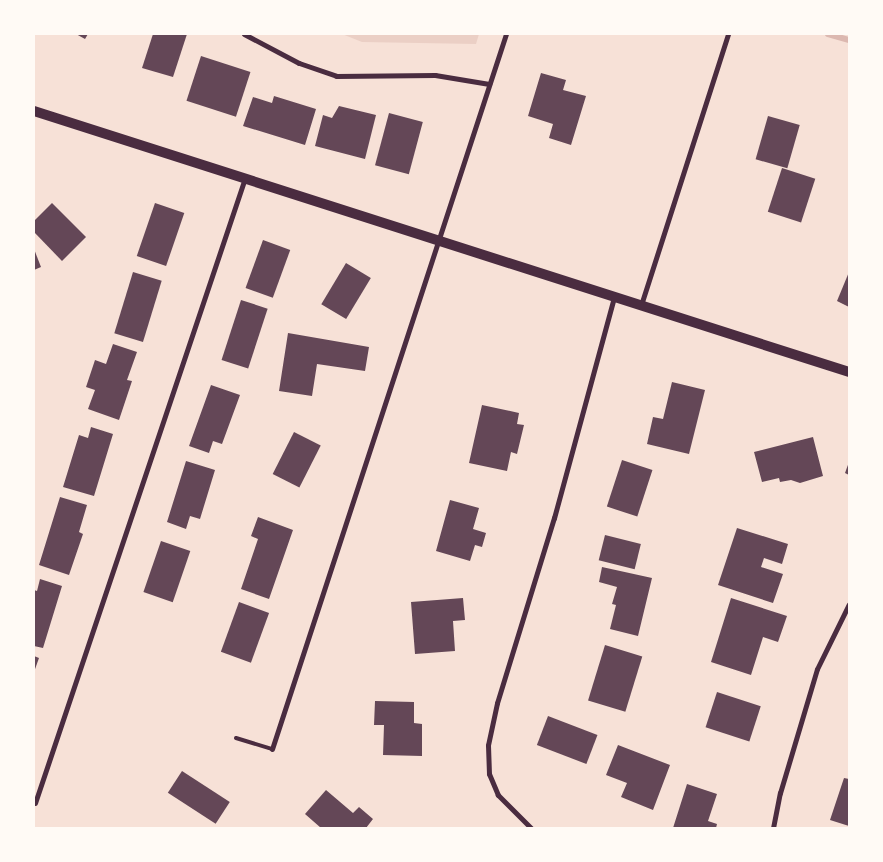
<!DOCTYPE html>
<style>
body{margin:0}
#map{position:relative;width:883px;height:862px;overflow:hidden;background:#f7e1d7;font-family:"Source Sans 3",sans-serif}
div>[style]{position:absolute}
.green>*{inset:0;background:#ebcfc5}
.stream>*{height:6px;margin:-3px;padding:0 3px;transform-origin:3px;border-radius:3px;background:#dcb8b0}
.building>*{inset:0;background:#644757;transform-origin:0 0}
.service>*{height:4px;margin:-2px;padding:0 2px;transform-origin:2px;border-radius:2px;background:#4a2c40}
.minor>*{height:5px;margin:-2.5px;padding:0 2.5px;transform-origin:2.5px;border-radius:2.5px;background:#4a2c40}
.secondary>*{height:10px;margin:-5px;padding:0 5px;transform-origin:5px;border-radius:5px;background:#4a2c40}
span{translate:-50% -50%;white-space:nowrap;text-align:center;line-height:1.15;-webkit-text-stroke:4px #fffaf5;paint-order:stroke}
.frame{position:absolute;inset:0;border:35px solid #fffaf5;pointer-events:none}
</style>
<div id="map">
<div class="green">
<div style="clip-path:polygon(342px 34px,479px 34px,476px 44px,362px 42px)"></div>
</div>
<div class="stream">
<div style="left:828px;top:34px;width:22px;rotate:16deg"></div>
</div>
<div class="building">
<div style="clip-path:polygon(76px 34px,88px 34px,85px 39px)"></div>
<div style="clip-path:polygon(153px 34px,187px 34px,173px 77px,142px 68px)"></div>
<div style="left:201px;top:56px;width:52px;height:47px;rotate:18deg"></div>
<div style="clip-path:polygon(541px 73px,566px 80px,563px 90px,586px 96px,571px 145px,549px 138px,553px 124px,528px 116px)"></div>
<div style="clip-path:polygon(274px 96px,316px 109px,305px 145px,243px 126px,253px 97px,272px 103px)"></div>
<div style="clip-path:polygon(339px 106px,376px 115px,365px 159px,315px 146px,323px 115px,332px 118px)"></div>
<div style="left:389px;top:113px;width:35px;height:54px;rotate:15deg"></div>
<div style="left:768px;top:116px;width:33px;height:45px;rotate:16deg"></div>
<div style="left:782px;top:168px;width:35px;height:46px;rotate:18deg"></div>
<div style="clip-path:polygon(52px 203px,86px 237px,62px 261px,34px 232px,34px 221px)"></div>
<div style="left:155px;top:203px;width:31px;height:56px;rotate:19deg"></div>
<div style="left:263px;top:240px;width:29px;height:51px;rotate:20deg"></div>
<div style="clip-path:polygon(34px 249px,41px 267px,34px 270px)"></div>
<div style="left:346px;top:263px;width:29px;height:48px;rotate:31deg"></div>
<div style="left:133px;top:272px;width:30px;height:64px;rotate:17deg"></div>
<div style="clip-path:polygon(849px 272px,849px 307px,837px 301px)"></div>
<div style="left:241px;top:300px;width:28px;height:63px;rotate:18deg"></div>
<div style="clip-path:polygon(288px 333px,369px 347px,365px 371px,317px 364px,312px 396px,279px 391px)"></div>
<div style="clip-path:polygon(113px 344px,137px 352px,127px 380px,132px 381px,119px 420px,88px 409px,95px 390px,86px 387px,95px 360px,106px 364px)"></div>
<div style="clip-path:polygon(672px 382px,705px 390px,689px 454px,647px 444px,653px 417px,663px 419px)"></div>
<div style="clip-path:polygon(211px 385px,240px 395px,222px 444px,213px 441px,209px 453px,189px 446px)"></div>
<div style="clip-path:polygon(482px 405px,519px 413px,517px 424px,524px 425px,517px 454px,511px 452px,507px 471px,469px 463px)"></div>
<div style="clip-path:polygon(91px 427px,113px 434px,94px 496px,63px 487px,79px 435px,88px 438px)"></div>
<div style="left:294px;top:432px;width:30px;height:47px;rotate:27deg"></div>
<div style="clip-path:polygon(813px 437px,823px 476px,800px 483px,791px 480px,780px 482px,779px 478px,762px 482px,754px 452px)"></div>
<div style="left:622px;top:460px;width:32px;height:49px;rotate:18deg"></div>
<div style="clip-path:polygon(186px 461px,215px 470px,200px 519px,190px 516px,186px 529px,167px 522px)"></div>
<div style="clip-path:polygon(849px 462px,849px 475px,845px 473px)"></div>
<div style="clip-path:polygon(60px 497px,87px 505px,79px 532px,83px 534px,69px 575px,39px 565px)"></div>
<div style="clip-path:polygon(450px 500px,479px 508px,473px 529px,486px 533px,482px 547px,475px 545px,470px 561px,436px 551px)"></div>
<div style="clip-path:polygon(258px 517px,293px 530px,269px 599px,241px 589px,258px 539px,251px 536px)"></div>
<div style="clip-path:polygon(737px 528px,788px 544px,782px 564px,764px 558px,761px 567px,783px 574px,773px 603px,718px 585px)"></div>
<div style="left:605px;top:535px;width:37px;height:26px;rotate:14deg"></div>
<div style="left:161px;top:541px;width:31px;height:54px;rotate:19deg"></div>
<div style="clip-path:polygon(602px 567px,652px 578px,638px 636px,610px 629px,616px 605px,612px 604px,617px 587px,599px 582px)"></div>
<div style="clip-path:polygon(40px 579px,62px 586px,43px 648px,34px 646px,34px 590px,37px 591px)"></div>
<div style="clip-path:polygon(463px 598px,465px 620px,453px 621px,455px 651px,415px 654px,411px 602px)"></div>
<div style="clip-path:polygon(731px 598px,787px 616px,778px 642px,763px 637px,751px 675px,711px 662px)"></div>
<div style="left:239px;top:602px;width:32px;height:53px;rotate:20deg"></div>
<div style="left:605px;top:645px;width:39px;height:58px;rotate:17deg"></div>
<div style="clip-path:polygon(34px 656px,39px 658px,34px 672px)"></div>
<div style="left:717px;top:692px;width:46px;height:37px;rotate:18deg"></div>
<div style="clip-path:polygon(375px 701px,414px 702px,414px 723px,422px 724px,422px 756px,383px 755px,384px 725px,374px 725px)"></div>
<div style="left:548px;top:716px;width:53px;height:31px;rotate:21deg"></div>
<div style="clip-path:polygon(618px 745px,670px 765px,653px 810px,621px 797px,627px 783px,606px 775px)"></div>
<div style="left:182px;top:771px;width:57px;height:26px;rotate:33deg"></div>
<div style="clip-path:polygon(844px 778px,849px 779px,849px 826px,830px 820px)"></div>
<div style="clip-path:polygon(687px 784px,717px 794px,708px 821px,717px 824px,716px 828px,673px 828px)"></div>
<div style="clip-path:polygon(326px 790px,353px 813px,359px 807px,373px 819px,366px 828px,321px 828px,305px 814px)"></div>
</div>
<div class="service">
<div style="left:236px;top:738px;width:38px;rotate:17deg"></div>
</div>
<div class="minor">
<div style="left:244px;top:34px;width:62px;rotate:27.8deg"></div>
<div style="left:299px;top:63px;width:39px;rotate:19deg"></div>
<div style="left:336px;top:76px;width:99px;rotate:-0.6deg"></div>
<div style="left:435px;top:75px;width:55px;rotate:9.5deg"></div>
<div style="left:641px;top:305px;width:285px;rotate:-72.2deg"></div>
<div style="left:272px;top:749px;width:752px;rotate:-71.88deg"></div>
<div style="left:35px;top:803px;width:659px;rotate:-71.43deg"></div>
<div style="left:531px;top:828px;width:47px;rotate:-135deg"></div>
<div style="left:498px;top:795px;width:23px;rotate:-113deg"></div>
<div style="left:489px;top:774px;width:29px;rotate:-92deg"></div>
<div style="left:488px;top:745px;width:43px;rotate:-77.9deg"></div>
<div style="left:497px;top:703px;width:194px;rotate:-72.9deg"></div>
<div style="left:554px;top:518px;width:229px;rotate:-74.8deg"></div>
<div style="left:773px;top:828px;width:36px;rotate:-79deg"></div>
<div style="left:780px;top:793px;width:129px;rotate:-73.4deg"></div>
<div style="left:817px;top:669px;width:72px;rotate:-63.8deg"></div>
</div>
<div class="secondary">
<div style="left:34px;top:111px;width:856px;rotate:17.76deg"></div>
</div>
<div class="frame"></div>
</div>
